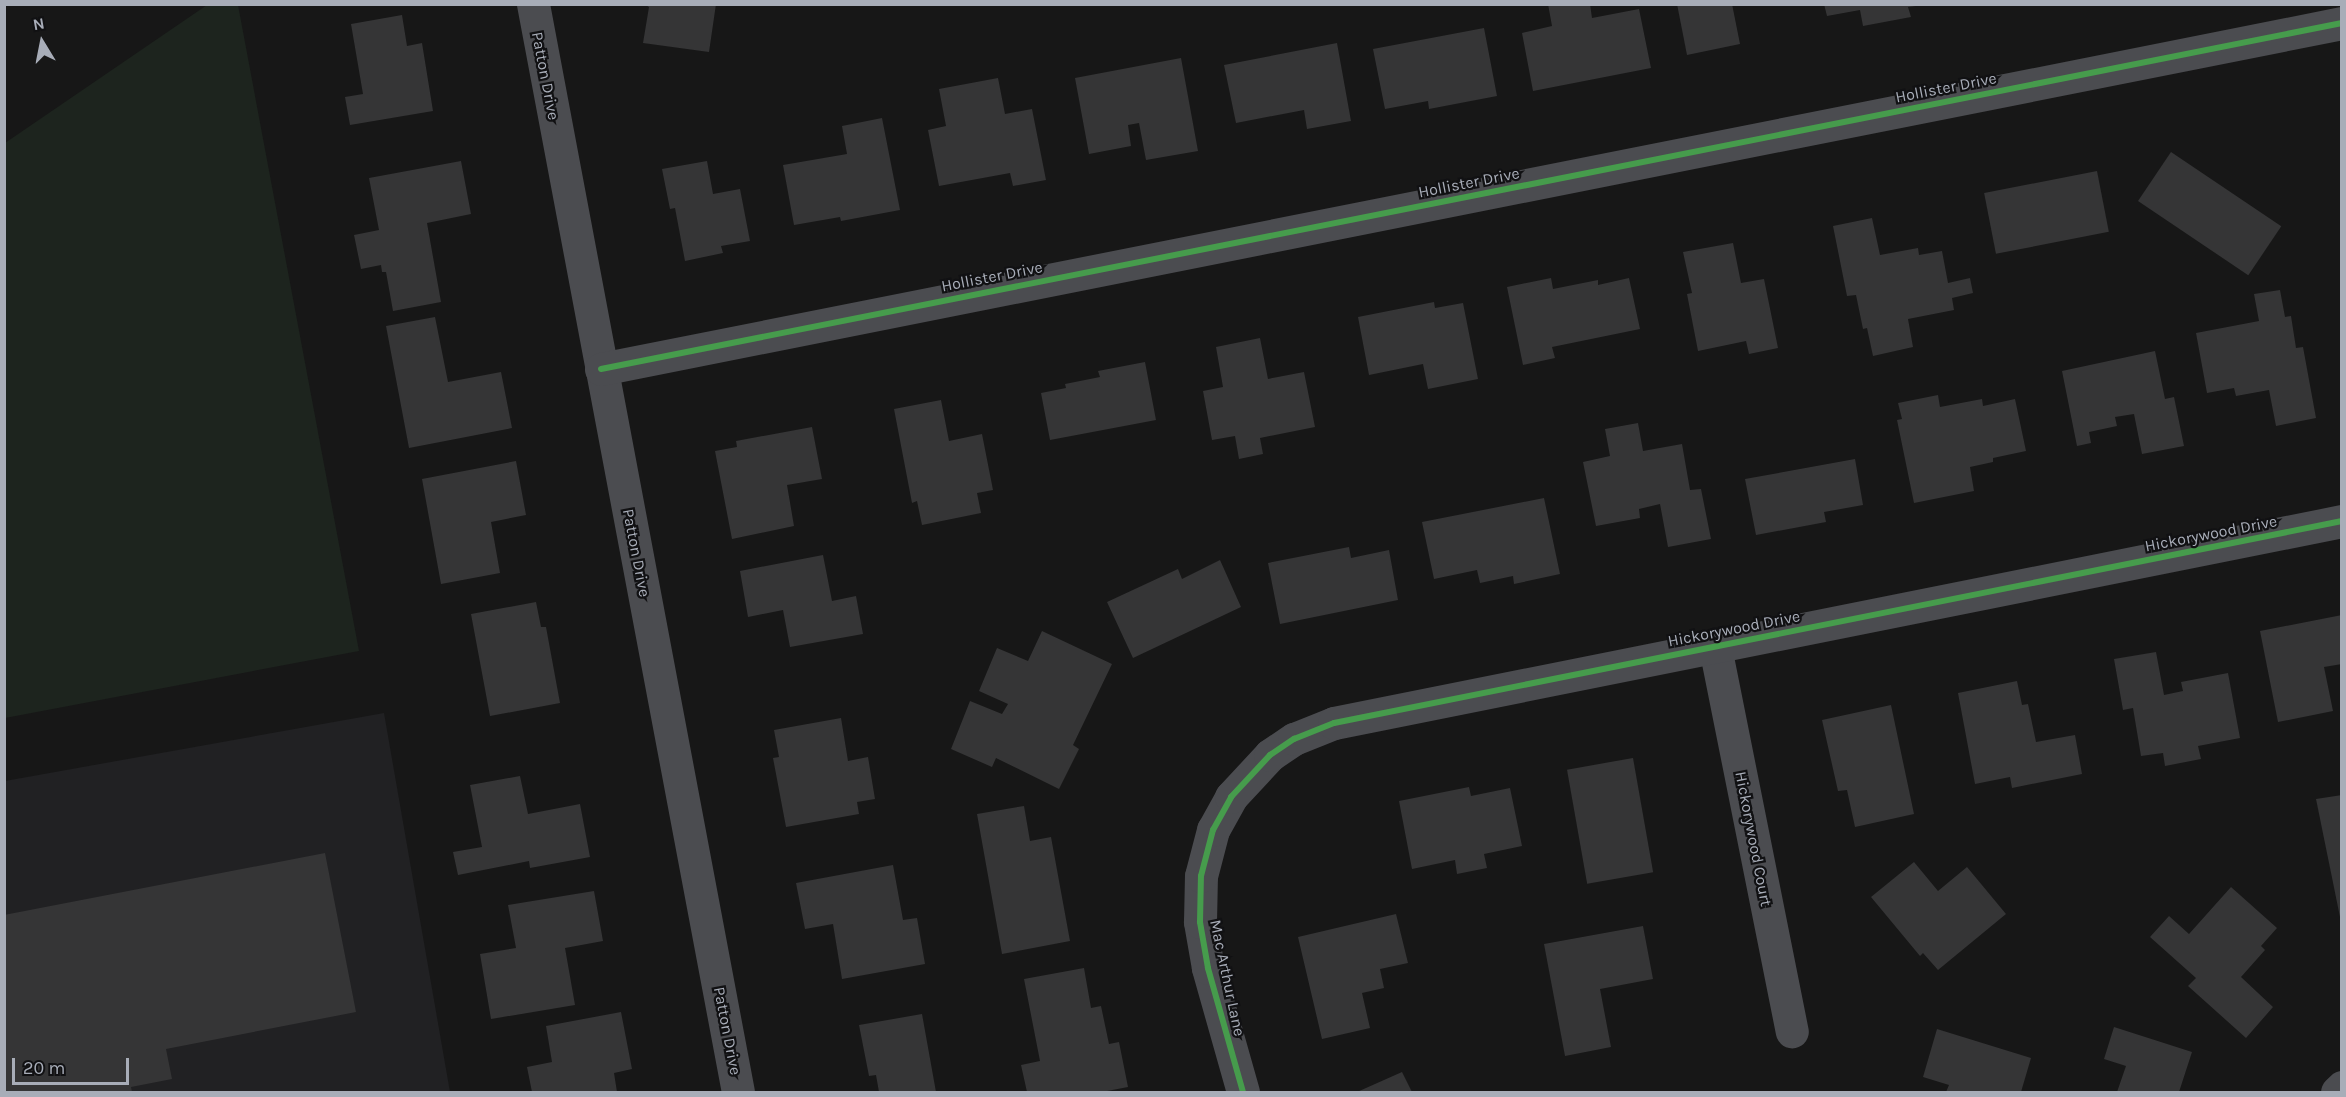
<!DOCTYPE html>
<style>
body{margin:0}
#map{position:relative;width:2346px;height:1097px;overflow:hidden;background:#171717;font-family:Karla,sans-serif}
div>[style]{position:absolute}
.built>*{inset:0;background:#212123}
.green>*{inset:0;background:#1d241e}
.building>*{inset:0;background:#353536;transform-origin:0 0}
.street>*{height:33px;margin:-16.5px;padding:0 16.5px;transform-origin:16.5px;border-radius:16.5px;background:#4b4c50}
.cycleway>*{height:6px;margin:-3px;padding:0 3px;transform-origin:3px;border-radius:3px;background:#469c4c}
span{translate:-50% -50%;white-space:nowrap;text-align:center;line-height:1.15;-webkit-text-stroke:4.5px #111113;paint-order:stroke}
.street-label{font-size:16px;color:#a8adb8}
.frame{position:absolute;inset:0;border:6px solid #a8adb8;pointer-events:none}
.north{position:absolute;left:12px;top:12px;width:60px;height:60px;-webkit-text-stroke:4px #111113;paint-order:stroke;rotate:350deg;font-size:16px;font-weight:700;line-height:24px;text-align:center;color:#a8adb8}
.north::after{content:'';display:block;margin:auto;width:21px;height:27px;background:#a8adb8;clip-path:polygon(50% 0,100% 100%,50% 72%,0 100%)}
.scale{position:absolute;left:12px;top:1058px;width:117px;height:27px;box-sizing:border-box;border:3px solid #a8adb8;border-top:0;padding-left:8px;font-size:18px;line-height:21px;white-space:nowrap;color:#a8adb8;-webkit-text-stroke:4px #111113;paint-order:stroke}
</style>
<div id="map">
<div class="built">
<div style="clip-path:polygon(384px 713px,450px 1092px,5px 1092px,5px 781px)"></div>
</div>
<div class="green">
<div style="clip-path:polygon(207px 5px,238px 5px,359px 651px,5px 718px,5px 143px)"></div>
</div>
<div class="building">
<div style="clip-path:polygon(644px 4px,716px 4px,709px 52px,643px 43px,649px 7px)"></div>
<div style="clip-path:polygon(1548px 4px,1590px 4px,1592px 18px,1639px 9px,1651px 68px,1533px 91px,1522px 33px,1552px 26px)"></div>
<div style="clip-path:polygon(1677px 4px,1732px 4px,1740px 44px,1687px 55px)"></div>
<div style="clip-path:polygon(1824px 4px,1916px 4px,1916px 6px,1908px 7px,1911px 17px,1863px 26px,1860px 10px,1827px 16px)"></div>
<div style="clip-path:polygon(402px 15px,407px 46px,422px 43px,433px 111px,350px 125px,345px 97px,363px 94px,351px 24px)"></div>
<div style="clip-path:polygon(1484px 28px,1497px 96px,1429px 109px,1428px 101px,1385px 109px,1373px 49px)"></div>
<div style="clip-path:polygon(1337px 43px,1351px 121px,1307px 129px,1304px 110px,1236px 123px,1224px 65px)"></div>
<div style="clip-path:polygon(1181px 58px,1198px 151px,1146px 160px,1139px 123px,1128px 125px,1131px 146px,1089px 154px,1075px 78px)"></div>
<div style="clip-path:polygon(998px 78px,1005px 114px,1032px 109px,1046px 180px,1013px 186px,1010px 173px,939px 186px,928px 130px,946px 126px,939px 89px)"></div>
<div style="clip-path:polygon(882px 118px,900px 210px,841px 221px,840px 217px,794px 225px,783px 165px,847px 154px,842px 126px)"></div>
<div style="left:2171px;top:152px;width:133px;height:59px;rotate:34deg"></div>
<div style="clip-path:polygon(461px 161px,471px 214px,427px 223px,441px 302px,393px 311px,386px 272px,382px 272px,381px 265px,361px 269px,354px 235px,379px 230px,369px 178px)"></div>
<div style="clip-path:polygon(707px 161px,713px 194px,740px 189px,750px 241px,721px 246px,723px 253px,685px 261px,675px 208px,670px 209px,662px 169px)"></div>
<div style="left:2097px;top:171px;width:62px;height:115px;rotate:79deg"></div>
<div style="clip-path:polygon(1872px 218px,1880px 255px,1918px 248px,1919px 255px,1942px 251px,1948px 283px,1970px 278px,1973px 293px,1952px 298px,1954px 310px,1908px 319px,1913px 347px,1873px 356px,1867px 328px,1863px 329px,1856px 295px,1847px 296px,1833px 226px)"></div>
<div style="clip-path:polygon(1733px 243px,1741px 283px,1764px 279px,1778px 348px,1749px 354px,1746px 341px,1698px 351px,1687px 294px,1692px 293px,1683px 252px)"></div>
<div style="clip-path:polygon(1551px 278px,1553px 289px,1598px 280px,1598px 285px,1629px 278px,1640px 329px,1552px 347px,1555px 358px,1523px 365px,1507px 287px)"></div>
<div style="clip-path:polygon(2280px 290px,2285px 317px,2291px 316px,2296px 348px,2303px 347px,2316px 418px,2276px 426px,2269px 390px,2236px 396px,2234px 388px,2207px 393px,2196px 333px,2259px 321px,2254px 294px)"></div>
<div style="clip-path:polygon(1434px 302px,1435px 308px,1463px 303px,1478px 379px,1428px 389px,1423px 364px,1369px 375px,1358px 317px)"></div>
<div style="clip-path:polygon(435px 317px,448px 382px,501px 372px,512px 428px,409px 448px,386px 326px)"></div>
<div style="clip-path:polygon(1260px 338px,1268px 379px,1304px 372px,1315px 427px,1260px 438px,1263px 454px,1239px 459px,1235px 436px,1212px 440px,1203px 391px,1223px 387px,1216px 347px)"></div>
<div style="clip-path:polygon(2155px 351px,2165px 399px,2174px 397px,2184px 446px,2142px 454px,2134px 414px,2115px 417px,2117px 426px,2089px 432px,2091px 443px,2077px 446px,2062px 371px)"></div>
<div style="clip-path:polygon(1145px 362px,1156px 420px,1050px 440px,1041px 393px,1066px 388px,1065px 384px,1100px 377px,1098px 371px)"></div>
<div style="clip-path:polygon(1938px 395px,1940px 407px,1982px 399px,1983px 406px,2015px 399px,2026px 451px,1993px 458px,1993px 462px,1970px 467px,1974px 491px,1914px 503px,1897px 420px,1902px 419px,1898px 403px)"></div>
<div style="clip-path:polygon(941px 400px,949px 441px,982px 434px,993px 490px,977px 493px,981px 513px,922px 525px,917px 501px,912px 503px,894px 409px)"></div>
<div style="clip-path:polygon(1638px 423px,1643px 451px,1682px 444px,1690px 490px,1701px 489px,1711px 539px,1668px 547px,1660px 504px,1639px 509px,1640px 518px,1596px 526px,1583px 462px,1610px 456px,1605px 429px)"></div>
<div style="clip-path:polygon(812px 427px,822px 479px,787px 485px,794px 526px,732px 539px,715px 451px,737px 447px,736px 441px)"></div>
<div style="clip-path:polygon(1855px 459px,1863px 505px,1824px 512px,1826px 522px,1756px 535px,1745px 479px)"></div>
<div style="clip-path:polygon(516px 461px,526px 515px,491px 522px,500px 573px,441px 584px,422px 479px)"></div>
<div style="clip-path:polygon(1544px 498px,1560px 574px,1514px 584px,1513px 576px,1480px 583px,1477px 570px,1434px 579px,1422px 522px)"></div>
<div style="clip-path:polygon(1349px 547px,1351px 558px,1389px 550px,1398px 600px,1280px 624px,1268px 563px)"></div>
<div style="clip-path:polygon(823px 555px,832px 601px,856px 596px,863px 634px,790px 647px,783px 610px,748px 617px,740px 571px)"></div>
<div style="clip-path:polygon(1220px 560px,1241px 607px,1133px 658px,1107px 602px,1178px 569px,1182px 579px)"></div>
<div style="clip-path:polygon(536px 602px,541px 627px,546px 627px,560px 703px,490px 716px,471px 614px)"></div>
<div style="clip-path:polygon(2342px 615px,2342px 664px,2324px 667px,2333px 711px,2278px 722px,2260px 631px)"></div>
<div style="clip-path:polygon(1042px 631px,1112px 664px,1073px 745px,1079px 749px,1059px 789px,996px 758px,992px 767px,951px 749px,970px 701px,1002px 714px,1008px 704px,979px 691px,997px 648px,1028px 661px)"></div>
<div style="clip-path:polygon(2156px 652px,2164px 695px,2183px 691px,2181px 682px,2228px 673px,2240px 738px,2198px 746px,2201px 759px,2165px 766px,2163px 753px,2141px 756px,2133px 708px,2123px 710px,2114px 659px)"></div>
<div style="clip-path:polygon(2017px 681px,2022px 705px,2028px 704px,2036px 742px,2075px 735px,2082px 774px,2012px 788px,2010px 777px,1975px 784px,1958px 693px)"></div>
<div style="clip-path:polygon(1891px 705px,1914px 814px,1855px 827px,1847px 790px,1838px 791px,1822px 720px)"></div>
<div style="clip-path:polygon(841px 718px,848px 761px,868px 757px,875px 799px,857px 802px,859px 814px,786px 827px,773px 758px,779px 757px,774px 730px)"></div>
<div style="left:1633px;top:758px;width:116px;height:67px;rotate:80deg"></div>
<div style="clip-path:polygon(520px 776px,528px 814px,580px 804px,590px 857px,530px 868px,529px 861px,458px 875px,453px 852px,482px 847px,470px 785px)"></div>
<div style="clip-path:polygon(1469px 787px,1471px 796px,1510px 788px,1522px 846px,1484px 854px,1487px 868px,1457px 874px,1455px 860px,1412px 869px,1399px 801px)"></div>
<div style="clip-path:polygon(2342px 795px,2342px 917px,2340px 917px,2316px 799px)"></div>
<div style="clip-path:polygon(1024px 806px,1030px 841px,1051px 837px,1070px 941px,1002px 954px,977px 814px)"></div>
<div style="clip-path:polygon(325px 853px,356px 1012px,166px 1049px,172px 1079px,131px 1087px,132px 1092px,4px 1092px,4px 915px)"></div>
<div style="clip-path:polygon(1914px 862px,1938px 891px,1967px 867px,2006px 914px,1938px 970px,1923px 953px,1920px 956px,1871px 897px)"></div>
<div style="clip-path:polygon(893px 865px,903px 920px,917px 918px,925px 964px,842px 979px,833px 924px,805px 929px,796px 883px)"></div>
<div style="clip-path:polygon(2231px 887px,2277px 928px,2261px 946px,2265px 950px,2241px 977px,2273px 1007px,2246px 1038px,2188px 986px,2196px 978px,2150px 937px,2169px 916px,2189px 934px)"></div>
<div style="clip-path:polygon(594px 891px,603px 941px,565px 948px,575px 1005px,491px 1019px,480px 954px,516px 948px,508px 905px)"></div>
<div style="clip-path:polygon(1396px 914px,1408px 963px,1380px 969px,1384px 988px,1362px 993px,1370px 1028px,1322px 1039px,1298px 937px)"></div>
<div style="clip-path:polygon(1643px 926px,1653px 979px,1600px 989px,1611px 1047px,1565px 1056px,1544px 944px)"></div>
<div style="clip-path:polygon(1084px 968px,1091px 1008px,1101px 1006px,1109px 1044px,1119px 1042px,1128px 1087px,1102px 1092px,1027px 1092px,1021px 1065px,1040px 1061px,1024px 979px)"></div>
<div style="clip-path:polygon(621px 1012px,632px 1069px,614px 1073px,617px 1092px,532px 1092px,527px 1067px,552px 1062px,546px 1026px)"></div>
<div style="clip-path:polygon(922px 1014px,936px 1092px,879px 1092px,876px 1075px,869px 1076px,859px 1025px)"></div>
<div style="clip-path:polygon(2114px 1027px,2192px 1052px,2179px 1092px,2117px 1092px,2126px 1066px,2104px 1059px)"></div>
<div style="clip-path:polygon(1937px 1029px,2031px 1058px,2021px 1092px,1946px 1092px,1949px 1085px,1923px 1077px)"></div>
<div style="clip-path:polygon(1402px 1072px,1412px 1092px,1357px 1092px)"></div>
</div>
<div class="street">
<div style="left:533px;top:4px;width:1107px;rotate:79.33deg"></div>
<div style="left:601px;top:369px;width:1775px;rotate:-11.24deg"></div>
<div style="left:1715px;top:647px;width:392px;rotate:78.7deg"></div>
<div style="left:1243px;top:1092px;width:129px;rotate:-105.8deg"></div>
<div style="left:1208px;top:968px;width:47px;rotate:-99.9deg"></div>
<div style="left:1200px;top:922px;width:46px;rotate:-88.8deg"></div>
<div style="left:1201px;top:876px;width:48px;rotate:-75.4deg"></div>
<div style="left:1213px;top:830px;width:38px;rotate:-61deg"></div>
<div style="left:1231px;top:797px;width:57px;rotate:-47.1deg"></div>
<div style="left:1270px;top:755px;width:29px;rotate:-34deg"></div>
<div style="left:1294px;top:739px;width:43px;rotate:-21.8deg"></div>
<div style="left:1334px;top:723px;width:1028px;rotate:-11.33deg"></div>
<div style="left:2337px;top:1092px;width:7px;rotate:-45deg"></div>
</div>
<div class="cycleway">
<div style="left:601px;top:369px;width:1775px;rotate:-11.24deg"></div>
<div style="left:1243px;top:1092px;width:129px;rotate:-105.8deg"></div>
<div style="left:1208px;top:968px;width:47px;rotate:-99.9deg"></div>
<div style="left:1200px;top:922px;width:46px;rotate:-88.8deg"></div>
<div style="left:1201px;top:876px;width:48px;rotate:-75.4deg"></div>
<div style="left:1213px;top:830px;width:38px;rotate:-61deg"></div>
<div style="left:1231px;top:797px;width:57px;rotate:-47.1deg"></div>
<div style="left:1270px;top:755px;width:29px;rotate:-34deg"></div>
<div style="left:1294px;top:739px;width:43px;rotate:-21.8deg"></div>
<div style="left:1334px;top:723px;width:1028px;rotate:-11.33deg"></div>
</div>
<div class="street-label">
<span style="left:545px;top:76px;rotate:79deg">Patton Drive</span>
<span style="left:1946px;top:88px;rotate:-11deg">Hollister Drive</span>
<span style="left:1469px;top:183px;rotate:-11deg">Hollister Drive</span>
<span style="left:992px;top:277px;rotate:-11deg">Hollister Drive</span>
<span style="left:2211px;top:534px;rotate:-11deg">Hickorywood Drive</span>
<span style="left:636px;top:553px;rotate:79deg">Patton Drive</span>
<span style="left:1734px;top:629px;rotate:-11deg">Hickorywood Drive</span>
<span style="left:1753px;top:839px;rotate:79deg">Hickorywood Court</span>
<span style="left:1227px;top:978px;rotate:78deg">Mac Arthur Lane</span>
<span style="left:727px;top:1031px;rotate:79deg">Patton Drive</span>
</div>
<div class="frame"></div>
<div class="north">N</div>
<div class="scale">20 m</div>
</div>
